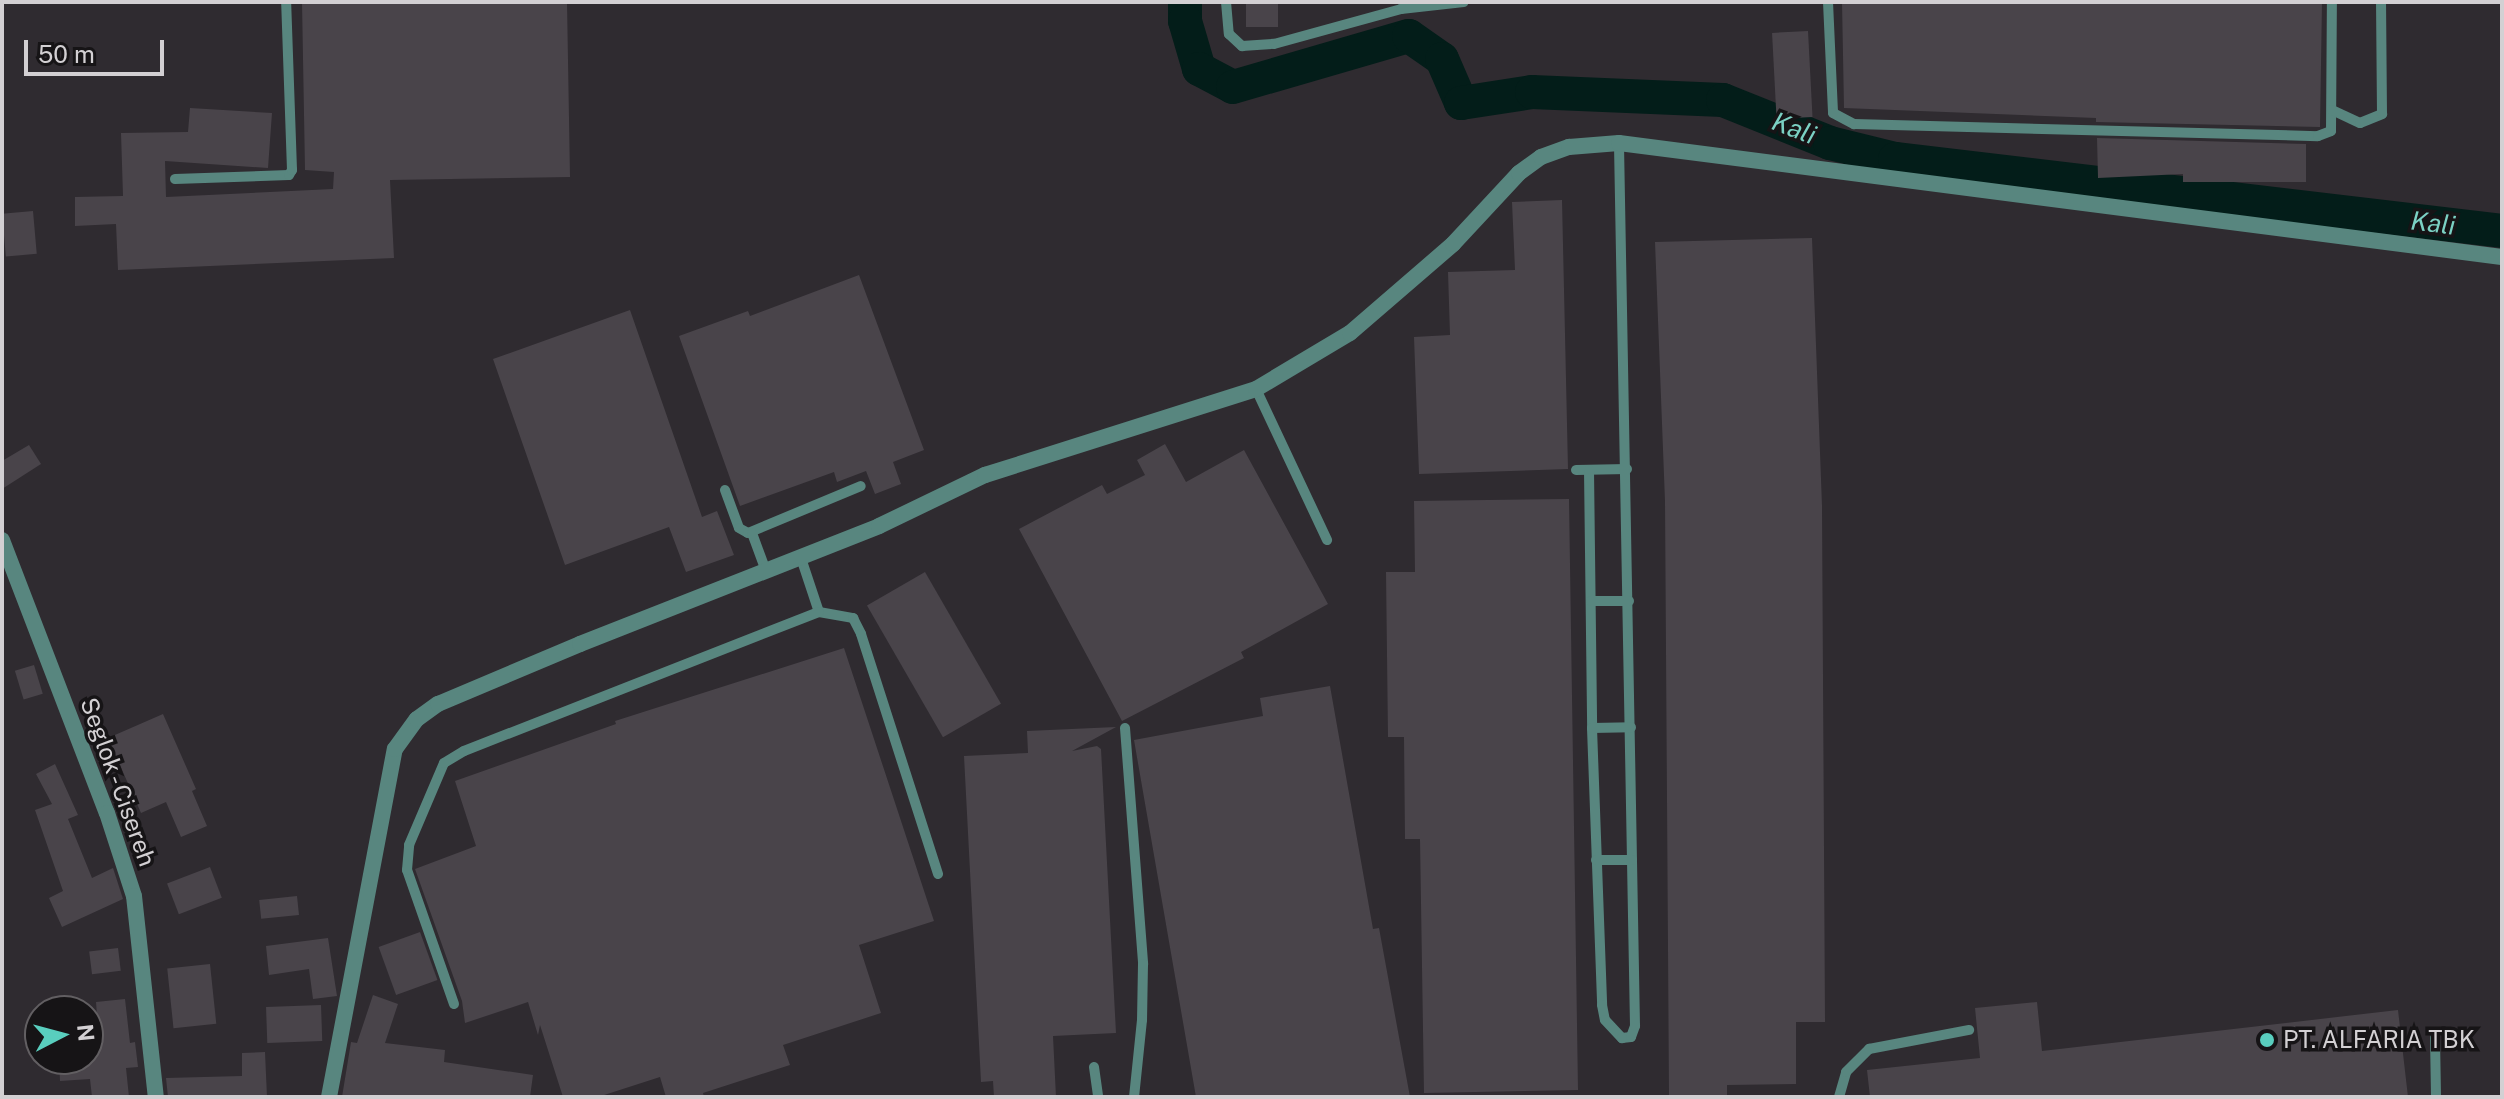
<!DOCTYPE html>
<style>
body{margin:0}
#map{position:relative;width:2504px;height:1099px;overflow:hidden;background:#2f2b30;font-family:"Public Sans",sans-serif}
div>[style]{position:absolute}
.river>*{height:34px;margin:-17px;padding:0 17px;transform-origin:17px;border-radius:17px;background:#031d19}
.building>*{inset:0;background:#49444a;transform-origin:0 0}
.service>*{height:10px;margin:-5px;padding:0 5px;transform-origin:5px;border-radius:5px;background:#58867f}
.minor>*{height:16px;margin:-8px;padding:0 8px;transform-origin:8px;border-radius:8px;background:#58867f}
.tertiary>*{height:16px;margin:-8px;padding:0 8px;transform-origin:8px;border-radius:8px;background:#58867f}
.dots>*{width:22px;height:22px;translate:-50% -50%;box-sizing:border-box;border:4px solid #161416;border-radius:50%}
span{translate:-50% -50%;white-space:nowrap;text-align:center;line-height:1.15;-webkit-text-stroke:7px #161416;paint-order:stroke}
.street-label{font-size:24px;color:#d3d0d3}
.poi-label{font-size:24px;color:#d3d0d3}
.left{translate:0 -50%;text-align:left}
.water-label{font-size:26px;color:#7bd1c4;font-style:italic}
.frame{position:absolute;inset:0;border:4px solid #d3d0d3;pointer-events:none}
.north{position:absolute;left:24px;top:995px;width:80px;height:80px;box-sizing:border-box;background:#161416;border:2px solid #625f62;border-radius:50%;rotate:84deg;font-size:22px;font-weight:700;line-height:32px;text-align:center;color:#d3d0d3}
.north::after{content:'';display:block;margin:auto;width:28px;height:36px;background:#59cebe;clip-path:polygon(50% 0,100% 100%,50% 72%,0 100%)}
.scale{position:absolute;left:24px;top:40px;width:140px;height:36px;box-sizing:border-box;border:4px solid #d3d0d3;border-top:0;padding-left:10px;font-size:24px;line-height:28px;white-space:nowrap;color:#d3d0d3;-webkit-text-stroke:6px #161416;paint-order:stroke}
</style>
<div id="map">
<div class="river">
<div style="left:1185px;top:2px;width:19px;rotate:90deg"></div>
<div style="left:1185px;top:21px;width:50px;rotate:73.7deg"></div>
<div style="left:1199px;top:69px;width:38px;rotate:28deg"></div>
<div style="left:1233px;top:87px;width:183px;rotate:-16.2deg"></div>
<div style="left:1409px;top:36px;width:40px;rotate:34.9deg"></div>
<div style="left:1442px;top:59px;width:48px;rotate:66.6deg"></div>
<div style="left:1461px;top:103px;width:72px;rotate:-8.8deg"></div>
<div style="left:1532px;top:92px;width:191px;rotate:2.4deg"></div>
<div style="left:1723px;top:100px;width:115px;rotate:21.9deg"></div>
<div style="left:1830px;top:143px;width:67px;rotate:13.8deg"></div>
<div style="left:1895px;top:159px;width:611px;rotate:6.76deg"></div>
</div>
<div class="building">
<div style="clip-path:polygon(302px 2px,567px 2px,570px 177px,390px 180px,394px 258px,118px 270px,116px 224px,75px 226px,75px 197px,123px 196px,121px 133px,188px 132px,190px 108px,272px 113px,268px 168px,165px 161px,166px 197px,333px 189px,334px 172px,305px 170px)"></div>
<div style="left:1246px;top:2px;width:32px;height:25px"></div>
<div style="clip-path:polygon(1842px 2px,2322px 2px,2320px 127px,2096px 122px,2096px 118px,1844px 108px)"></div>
<div style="left:1808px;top:31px;width:86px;height:36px;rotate:87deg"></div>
<div style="clip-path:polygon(2097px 138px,2306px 144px,2306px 182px,2183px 182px,2183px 174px,2098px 178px)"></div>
<div style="clip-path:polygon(1562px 200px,1568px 469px,1419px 474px,1414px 337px,1450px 335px,1448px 272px,1515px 270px,1512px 202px)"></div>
<div style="left:33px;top:211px;width:43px;height:31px;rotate:85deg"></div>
<div style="clip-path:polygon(1812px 238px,1822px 506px,1825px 1022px,1796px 1022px,1796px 1084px,1727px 1085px,1727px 1097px,1669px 1097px,1665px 501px,1655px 242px)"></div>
<div style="clip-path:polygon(859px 275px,924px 450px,893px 462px,901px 484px,875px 494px,866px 471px,837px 482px,834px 472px,740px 506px,679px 336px,748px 311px,750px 316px)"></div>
<div style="clip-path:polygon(630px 310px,702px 517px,717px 511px,734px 555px,686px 572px,669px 527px,565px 565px,493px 359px)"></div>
<div style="clip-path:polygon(1165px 444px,1186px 482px,1244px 450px,1328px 604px,1241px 652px,1244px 658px,1122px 721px,1019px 529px,1102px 485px,1107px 494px,1145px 475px,1137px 460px)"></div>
<div style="clip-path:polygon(29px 445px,41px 464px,2px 489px,2px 461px)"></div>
<div style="clip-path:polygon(1569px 499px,1578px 1090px,1424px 1093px,1420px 839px,1405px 839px,1404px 737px,1388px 737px,1386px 572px,1415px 572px,1414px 501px)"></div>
<div style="left:925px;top:572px;width:152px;height:67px;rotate:60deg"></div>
<div style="clip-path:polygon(844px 648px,934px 921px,859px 945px,881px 1013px,783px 1045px,790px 1065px,703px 1093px,704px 1097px,666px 1097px,660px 1077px,598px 1097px,563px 1097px,540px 1025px,538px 1035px,528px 1002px,465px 1023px,462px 1001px,415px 869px,476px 846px,455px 781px,616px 724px,615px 721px)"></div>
<div style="left:34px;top:665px;width:30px;height:20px;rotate:73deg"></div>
<div style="clip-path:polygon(1330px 686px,1373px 929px,1379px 928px,1410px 1097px,1196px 1097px,1134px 740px,1263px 716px,1260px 698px)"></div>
<div style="clip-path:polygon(163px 714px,196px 789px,192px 791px,207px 826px,181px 837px,166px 802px,141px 813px,108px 738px)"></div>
<div style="clip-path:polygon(1116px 727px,1072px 751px,1097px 746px,1101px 749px,1116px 1033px,1053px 1036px,1056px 1097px,994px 1097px,993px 1081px,981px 1082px,964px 756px,1028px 753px,1027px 731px)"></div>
<div style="clip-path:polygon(55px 764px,78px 815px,68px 819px,92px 878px,113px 868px,123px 899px,62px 927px,49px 898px,63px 891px,35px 810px,52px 804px,36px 774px)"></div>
<div style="left:210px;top:867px;width:33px;height:46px;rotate:69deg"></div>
<div style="left:297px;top:896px;width:19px;height:38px;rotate:84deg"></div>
<div style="left:420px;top:932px;width:51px;height:44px;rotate:70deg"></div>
<div style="clip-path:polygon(328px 938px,337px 996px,313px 999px,309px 969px,269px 975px,266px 946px)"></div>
<div style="left:118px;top:948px;width:23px;height:29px;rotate:83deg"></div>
<div style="left:210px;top:964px;width:60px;height:43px;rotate:84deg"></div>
<div style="clip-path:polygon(373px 995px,398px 1004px,385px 1043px,445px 1050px,444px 1062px,533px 1075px,530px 1097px,342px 1097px,351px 1042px,357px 1043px)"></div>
<div style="clip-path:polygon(125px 999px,130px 1043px,135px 1042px,138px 1067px,126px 1068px,129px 1097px,92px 1097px,90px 1079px,60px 1081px,59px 1059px,93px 1059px,92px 1029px,98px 1028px,96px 1002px)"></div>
<div style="clip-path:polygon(2037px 1002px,2042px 1051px,2398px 1010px,2408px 1097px,1870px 1097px,1867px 1070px,1980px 1058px,1975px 1008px)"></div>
<div style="left:321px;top:1005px;width:36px;height:55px;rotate:88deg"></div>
<div style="clip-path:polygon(265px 1052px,267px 1097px,168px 1097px,166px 1078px,242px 1076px,242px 1053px)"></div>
</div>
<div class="service">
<div style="left:1226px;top:2px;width:32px;rotate:85deg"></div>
<div style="left:1229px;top:34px;width:18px;rotate:43deg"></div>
<div style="left:1242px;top:46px;width:32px;rotate:-4deg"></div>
<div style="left:1274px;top:44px;width:132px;rotate:-15.4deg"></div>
<div style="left:1401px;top:9px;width:63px;rotate:-6.3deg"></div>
<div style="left:1828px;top:2px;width:111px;rotate:87.4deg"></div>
<div style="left:1833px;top:113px;width:24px;rotate:28deg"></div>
<div style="left:1854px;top:124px;width:464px;rotate:1.5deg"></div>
<div style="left:2318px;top:136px;width:14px;rotate:-21deg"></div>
<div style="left:2331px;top:131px;width:129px;rotate:-89.6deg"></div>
<div style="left:2332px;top:110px;width:31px;rotate:25deg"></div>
<div style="left:2360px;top:123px;width:24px;rotate:-22deg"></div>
<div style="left:2382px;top:114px;width:112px;rotate:-90.5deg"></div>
<div style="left:175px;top:179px;width:114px;rotate:-2deg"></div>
<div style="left:289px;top:175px;width:6px;rotate:-59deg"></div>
<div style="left:292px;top:170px;width:168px;rotate:-92deg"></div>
<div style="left:1256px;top:389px;width:167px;rotate:64.8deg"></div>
<div style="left:1576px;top:470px;width:51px;rotate:-1.1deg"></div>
<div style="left:1589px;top:470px;width:258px;rotate:89.3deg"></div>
<div style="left:1592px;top:728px;width:277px;rotate:87.9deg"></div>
<div style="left:1602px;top:1005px;width:15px;rotate:79deg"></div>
<div style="left:1605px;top:1020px;width:25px;rotate:47deg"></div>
<div style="left:1622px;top:1038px;width:9px;rotate:-6deg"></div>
<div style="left:1631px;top:1037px;width:12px;rotate:-70deg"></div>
<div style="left:1635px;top:1026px;width:883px;rotate:-91.04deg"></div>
<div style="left:725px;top:490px;width:40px;rotate:69.8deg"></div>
<div style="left:739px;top:528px;width:10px;rotate:29deg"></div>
<div style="left:748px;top:533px;width:122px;rotate:-22.6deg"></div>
<div style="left:752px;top:533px;width:40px;rotate:69.8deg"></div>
<div style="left:801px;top:558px;width:57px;rotate:71.6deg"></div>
<div style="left:819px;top:612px;width:35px;rotate:10deg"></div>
<div style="left:853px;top:618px;width:18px;rotate:63deg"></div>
<div style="left:861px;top:634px;width:252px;rotate:72.2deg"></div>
<div style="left:1591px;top:601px;width:38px"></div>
<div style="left:1125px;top:728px;width:237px;rotate:85.6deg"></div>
<div style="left:1143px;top:964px;width:56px;rotate:91deg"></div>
<div style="left:1142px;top:1020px;width:77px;rotate:95.9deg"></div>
<div style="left:1592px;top:728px;width:39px;rotate:-1deg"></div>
<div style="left:1596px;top:860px;width:36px"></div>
<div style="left:454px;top:1004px;width:142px;rotate:-109.3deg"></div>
<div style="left:407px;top:870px;width:25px;rotate:-85deg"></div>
<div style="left:409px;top:845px;width:89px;rotate:-66.9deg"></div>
<div style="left:444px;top:763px;width:23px;rotate:-31deg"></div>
<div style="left:464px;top:751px;width:381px;rotate:-21.4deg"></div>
<div style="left:2435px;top:1038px;width:59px;rotate:89deg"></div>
<div style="left:1094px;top:1067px;width:30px;rotate:82deg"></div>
<div style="left:1839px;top:1097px;width:26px;rotate:-74deg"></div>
<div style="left:1846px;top:1072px;width:33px;rotate:-45deg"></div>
<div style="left:1869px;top:1049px;width:102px;rotate:-10.8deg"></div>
</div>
<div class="minor">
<div style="left:2px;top:540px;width:292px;rotate:69deg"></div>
<div style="left:107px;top:813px;width:87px;rotate:72deg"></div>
<div style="left:134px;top:896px;width:202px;rotate:83.8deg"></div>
</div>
<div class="tertiary">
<div style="left:329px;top:1097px;width:354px;rotate:-79.3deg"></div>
<div style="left:395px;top:749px;width:37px;rotate:-54deg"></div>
<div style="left:417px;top:719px;width:26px;rotate:-36deg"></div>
<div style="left:438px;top:704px;width:154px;rotate:-22.9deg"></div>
<div style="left:580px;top:644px;width:321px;rotate:-21.5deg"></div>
<div style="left:879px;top:526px;width:118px;rotate:-25.7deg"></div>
<div style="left:985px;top:475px;width:284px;rotate:-17.6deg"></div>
<div style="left:1256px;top:389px;width:109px;rotate:-30.8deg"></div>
<div style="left:1350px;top:333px;width:136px;rotate:-40.8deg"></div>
<div style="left:1453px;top:244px;width:97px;rotate:-47.1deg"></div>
<div style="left:1519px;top:173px;width:27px;rotate:-36deg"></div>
<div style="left:1541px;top:157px;width:30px;rotate:-20deg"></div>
<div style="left:1569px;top:147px;width:50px;rotate:-4.6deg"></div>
<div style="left:1619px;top:143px;width:890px;rotate:7.36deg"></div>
</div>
<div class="dots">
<div style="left:2267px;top:1040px;background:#59cebe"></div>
</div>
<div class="street-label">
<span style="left:118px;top:782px;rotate:70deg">Seglok - Cisereh</span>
</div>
<div class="poi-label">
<span class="left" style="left:2283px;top:1040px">PT. ALFARIA TBK</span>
</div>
<div class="water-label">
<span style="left:1794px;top:128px;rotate:21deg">Kali</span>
<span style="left:2433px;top:223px;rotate:7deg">Kali</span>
</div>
<div class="frame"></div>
<div class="north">N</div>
<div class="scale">50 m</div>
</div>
